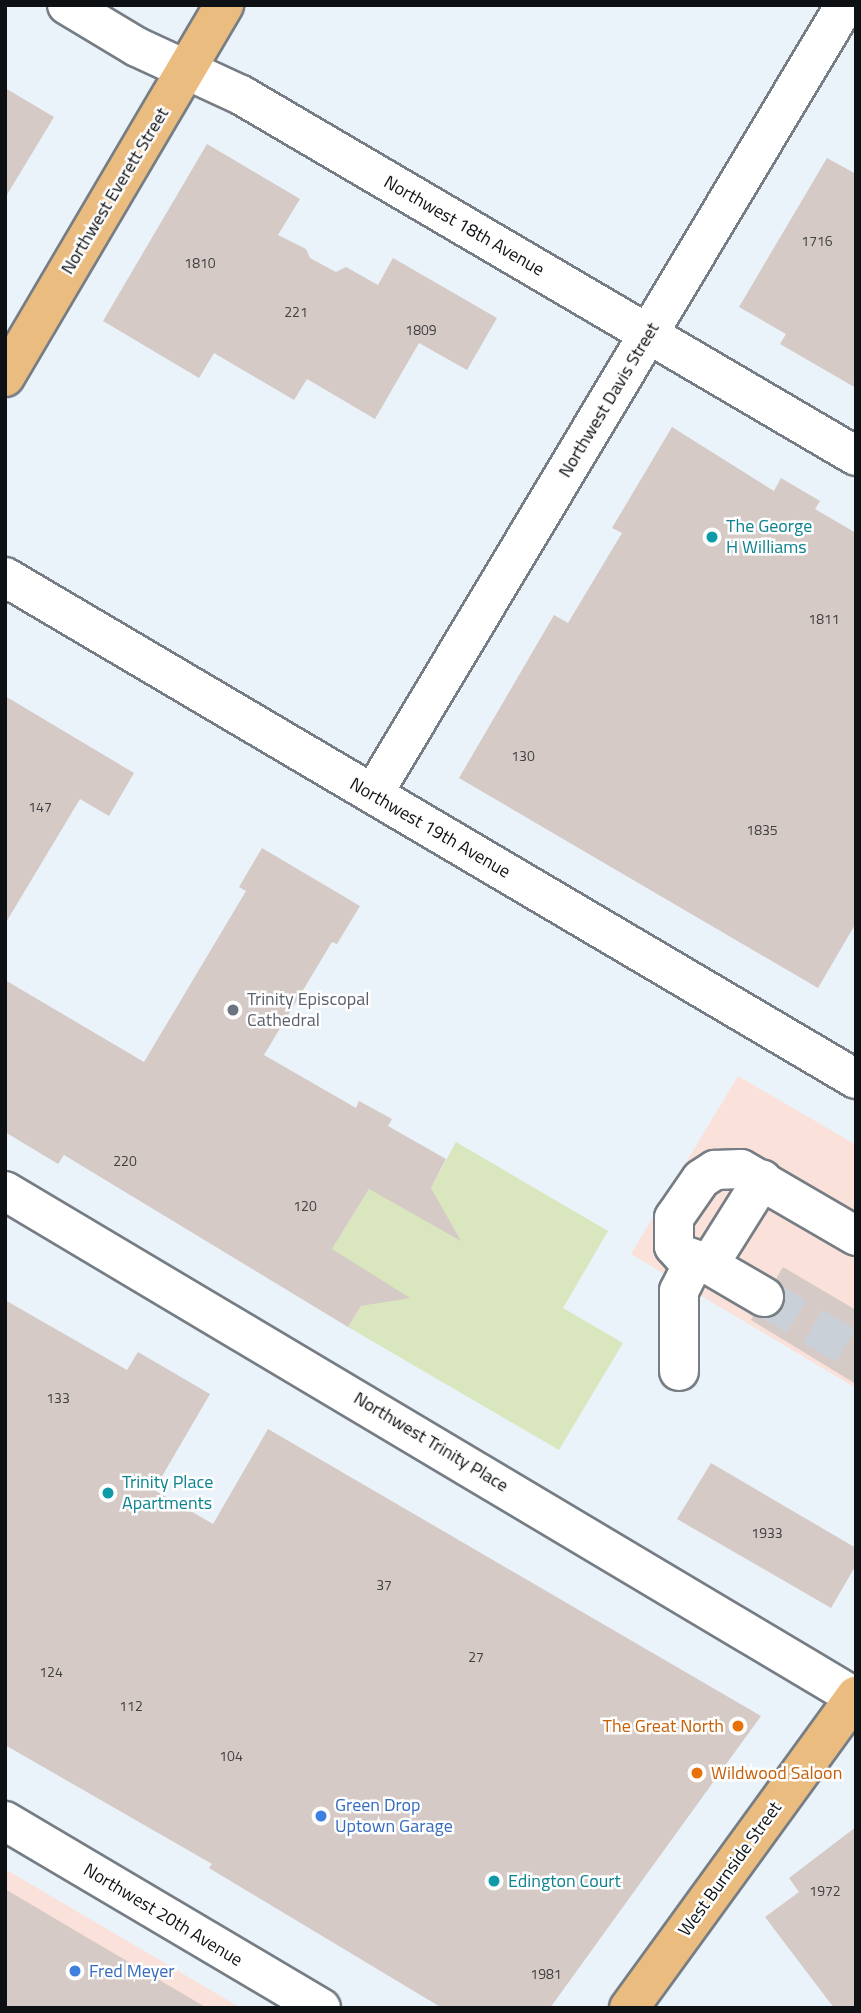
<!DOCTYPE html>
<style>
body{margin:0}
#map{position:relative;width:861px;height:2013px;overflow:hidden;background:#eaf2fa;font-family:"Titillium Web",sans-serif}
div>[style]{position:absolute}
.commercial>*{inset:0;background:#fae1d9}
.green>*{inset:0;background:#dae6bd}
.building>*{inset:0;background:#d5cac6}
.minor-tunnel>*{height:38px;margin-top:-19px;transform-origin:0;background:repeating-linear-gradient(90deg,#c9d0d8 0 38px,transparent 0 57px)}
.roads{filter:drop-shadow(2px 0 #767d84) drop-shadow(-2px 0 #767d84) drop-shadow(0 2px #767d84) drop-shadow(0 -2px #767d84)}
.minor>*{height:38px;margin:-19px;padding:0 19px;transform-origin:19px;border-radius:19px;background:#fff}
.major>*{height:38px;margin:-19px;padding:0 19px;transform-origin:19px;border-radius:19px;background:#ebbc80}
.dots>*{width:19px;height:19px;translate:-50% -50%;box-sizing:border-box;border:4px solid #fefefe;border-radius:50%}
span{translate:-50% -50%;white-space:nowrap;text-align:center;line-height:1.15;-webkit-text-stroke:5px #fefefe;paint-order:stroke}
.number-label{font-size:14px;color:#403f40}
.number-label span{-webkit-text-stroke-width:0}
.street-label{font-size:18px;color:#0e1114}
.culture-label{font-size:18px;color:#0d838f}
.left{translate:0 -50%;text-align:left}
.worship-label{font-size:18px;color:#5b616d}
.food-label{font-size:18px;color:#c56008}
.right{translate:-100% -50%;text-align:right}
.shop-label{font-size:18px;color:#366cbe}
.frame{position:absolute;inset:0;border:7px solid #0e1114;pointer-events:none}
</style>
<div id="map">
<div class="commercial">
<div style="clip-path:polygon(738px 1076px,856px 1145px,856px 1388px,631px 1254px)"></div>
<div style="clip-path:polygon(5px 1869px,241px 2008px,5px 2008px)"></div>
</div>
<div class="green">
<div style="clip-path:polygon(456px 1142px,608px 1231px,563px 1308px,623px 1343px,559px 1450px,348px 1327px,361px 1306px,373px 1304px,383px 1289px,332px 1249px,369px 1189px,431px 1188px)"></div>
</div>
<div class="building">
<div style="clip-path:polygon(5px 88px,54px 117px,5px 198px)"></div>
<div style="clip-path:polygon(207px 144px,300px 199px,278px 235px,306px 249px,310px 258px,336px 272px,346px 267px,378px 285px,393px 258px,497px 318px,467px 370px,419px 343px,375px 419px,307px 379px,294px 400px,214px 353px,199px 378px,103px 321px)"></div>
<div style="clip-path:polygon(827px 158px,856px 174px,856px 388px,780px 344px,786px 334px,739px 307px)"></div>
<div style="clip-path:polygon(672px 427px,774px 491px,781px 478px,820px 501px,815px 509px,856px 533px,856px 923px,818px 988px,459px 778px,554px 615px,568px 623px,622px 533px,612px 528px)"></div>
<div style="clip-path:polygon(5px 696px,134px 773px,109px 816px,80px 799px,5px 924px)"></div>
<div style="clip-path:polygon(262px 848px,360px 906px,337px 944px,332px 942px,264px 1055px,356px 1108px,359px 1101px,392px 1119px,388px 1126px,446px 1159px,431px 1188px,461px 1241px,369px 1189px,332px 1249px,410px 1298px,361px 1306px,348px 1327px,64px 1155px,58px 1164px,5px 1132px,5px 980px,144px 1062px,246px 891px,239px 887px)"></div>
<div style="clip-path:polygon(783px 1267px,856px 1310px,856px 1384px,751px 1320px,753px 1316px,774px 1316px,782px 1309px,786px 1296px,776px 1279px)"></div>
<div style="clip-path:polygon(5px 1300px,127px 1370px,138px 1352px,210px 1394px,154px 1490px,213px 1524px,268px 1429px,761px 1716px,550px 2008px,442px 2008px,209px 1868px,212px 1864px,5px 1745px)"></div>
<div style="clip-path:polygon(711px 1463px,856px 1548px,856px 1565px,831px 1608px,677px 1519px)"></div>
<div style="clip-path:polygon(856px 1827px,856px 2008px,834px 2008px,765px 1917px,799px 1892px,789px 1878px)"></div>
<div style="clip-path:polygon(5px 1889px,81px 1934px,207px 2008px,5px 2008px)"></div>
</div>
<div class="minor-tunnel">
<div style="left:764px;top:1297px;width:107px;rotate:30.9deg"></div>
</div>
<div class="roads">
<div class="minor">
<div style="left:67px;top:5px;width:82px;rotate:31deg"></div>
<div style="left:137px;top:47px;width:115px;rotate:24.8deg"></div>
<div style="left:241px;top:95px;width:713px;rotate:30.41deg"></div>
<div style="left:5px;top:577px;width:988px;rotate:30.54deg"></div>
<div style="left:373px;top:794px;width:919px;rotate:-59.11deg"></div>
<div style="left:5px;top:1191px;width:989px;rotate:30.77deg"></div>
<div style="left:704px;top:1262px;width:13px;rotate:-32deg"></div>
<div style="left:715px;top:1255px;width:89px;rotate:-57.9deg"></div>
<div style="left:764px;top:1297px;width:69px;rotate:-149.7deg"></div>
<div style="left:704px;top:1262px;width:23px;rotate:-162deg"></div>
<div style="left:682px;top:1255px;width:12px;rotate:-132deg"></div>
<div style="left:674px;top:1246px;width:28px;rotate:-90deg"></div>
<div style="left:674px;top:1218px;width:47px;rotate:-55.3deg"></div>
<div style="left:701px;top:1179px;width:17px;rotate:-33deg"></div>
<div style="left:715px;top:1170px;width:26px;rotate:-2deg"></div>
<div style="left:741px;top:1169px;width:133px;rotate:30.2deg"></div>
<div style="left:679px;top:1371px;width:80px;rotate:-90deg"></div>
<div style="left:679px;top:1291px;width:34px;rotate:-63deg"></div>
<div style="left:5px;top:1821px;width:367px;rotate:30.6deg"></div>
</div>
<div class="major">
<div style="left:5px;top:377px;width:432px;rotate:-59.5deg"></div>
<div style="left:629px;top:2008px;width:386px;rotate:-54deg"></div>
</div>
</div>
<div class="dots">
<div style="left:712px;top:537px;background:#0f9aa8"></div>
<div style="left:233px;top:1010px;background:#6b7280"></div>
<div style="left:108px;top:1493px;background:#0f9aa8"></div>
<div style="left:738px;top:1726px;background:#e8710a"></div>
<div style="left:697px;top:1773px;background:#e8710a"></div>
<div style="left:321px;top:1816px;background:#3f7fe0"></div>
<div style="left:494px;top:1881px;background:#0f9aa8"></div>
<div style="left:75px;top:1971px;background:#3f7fe0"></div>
</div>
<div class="number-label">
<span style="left:817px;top:241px">1716</span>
<span style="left:200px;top:263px">1810</span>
<span style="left:296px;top:312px">221</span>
<span style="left:421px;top:330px">1809</span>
<span style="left:824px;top:619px">1811</span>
<span style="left:523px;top:756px">130</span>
<span style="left:40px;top:807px">147</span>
<span style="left:762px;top:830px">1835</span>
<span style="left:125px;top:1161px">220</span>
<span style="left:305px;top:1206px">120</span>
<span style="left:58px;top:1398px">133</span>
<span style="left:767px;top:1533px">1933</span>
<span style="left:384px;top:1585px">37</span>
<span style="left:476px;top:1657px">27</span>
<span style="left:51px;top:1672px">124</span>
<span style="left:131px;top:1706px">112</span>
<span style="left:231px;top:1756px">104</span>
<span style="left:825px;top:1891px">1972</span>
<span style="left:546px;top:1974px">1981</span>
</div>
<div class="street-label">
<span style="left:115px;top:191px;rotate:-59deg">Northwest Everett Street</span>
<span style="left:464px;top:226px;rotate:30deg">Northwest 18th Avenue</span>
<span style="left:609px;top:400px;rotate:-59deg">Northwest Davis Street</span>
<span style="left:430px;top:828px;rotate:30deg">Northwest 19th Avenue</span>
<span style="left:431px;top:1442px;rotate:31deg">Northwest Trinity Place</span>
<span style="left:730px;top:1869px;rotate:-54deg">West Burnside Street</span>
<span style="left:163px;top:1915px;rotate:31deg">Northwest 20th Avenue</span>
</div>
<div class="culture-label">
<span class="left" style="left:726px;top:537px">The George<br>H Williams</span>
<span class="left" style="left:122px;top:1493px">Trinity Place<br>Apartments</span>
<span class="left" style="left:508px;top:1881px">Edington Court</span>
</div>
<div class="worship-label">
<span class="left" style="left:247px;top:1010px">Trinity Episcopal<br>Cathedral</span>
</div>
<div class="food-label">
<span class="right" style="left:724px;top:1726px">The Great North</span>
<span class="left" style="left:711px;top:1773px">Wildwood Saloon</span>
</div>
<div class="shop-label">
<span class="left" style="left:335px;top:1816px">Green Drop<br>Uptown Garage</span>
<span class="left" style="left:89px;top:1971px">Fred Meyer</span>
</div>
<div class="frame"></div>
</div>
